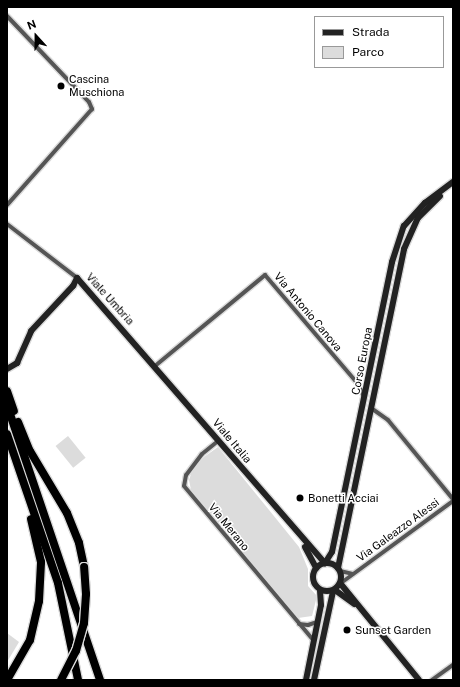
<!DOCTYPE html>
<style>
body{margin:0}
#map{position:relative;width:460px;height:687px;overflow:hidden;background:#fff;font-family:"Public Sans",sans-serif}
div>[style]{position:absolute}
.green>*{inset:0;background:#dcdcdc;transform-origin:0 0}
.roads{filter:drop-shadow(1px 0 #dbdbdb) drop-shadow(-1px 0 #dbdbdb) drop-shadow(0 1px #dbdbdb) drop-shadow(0 -1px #dbdbdb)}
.street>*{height:4px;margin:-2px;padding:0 2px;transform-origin:2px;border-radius:2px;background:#555}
.secondary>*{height:6px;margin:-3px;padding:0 3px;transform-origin:3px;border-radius:3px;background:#222}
.secondary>.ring{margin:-3px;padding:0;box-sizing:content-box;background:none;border:6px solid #222;border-radius:50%}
.highway>*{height:8px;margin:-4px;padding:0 4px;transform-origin:4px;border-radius:4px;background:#000}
.bridges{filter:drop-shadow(1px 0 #dbdbdb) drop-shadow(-1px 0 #dbdbdb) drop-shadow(0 1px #dbdbdb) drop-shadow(0 -1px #dbdbdb)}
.highway-bridge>*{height:8px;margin:-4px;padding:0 4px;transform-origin:4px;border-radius:4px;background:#000}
.dots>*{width:11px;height:11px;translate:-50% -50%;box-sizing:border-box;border:2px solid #fff;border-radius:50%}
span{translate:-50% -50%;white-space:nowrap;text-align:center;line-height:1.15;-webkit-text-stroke:3px #fff;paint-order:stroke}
.poi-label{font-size:11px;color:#000}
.left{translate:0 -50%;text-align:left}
.street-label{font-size:11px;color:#000}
.frame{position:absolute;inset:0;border:8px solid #000;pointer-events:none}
.legend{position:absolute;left:314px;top:16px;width:130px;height:52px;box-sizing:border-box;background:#fff;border:1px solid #999;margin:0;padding:5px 7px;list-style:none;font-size:12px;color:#000}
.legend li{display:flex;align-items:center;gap:8px;height:20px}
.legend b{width:20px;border:1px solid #999}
.north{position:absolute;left:16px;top:16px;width:40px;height:40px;-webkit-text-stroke:3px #fff;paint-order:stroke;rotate:339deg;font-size:11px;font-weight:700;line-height:16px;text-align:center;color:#000}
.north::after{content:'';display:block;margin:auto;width:14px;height:18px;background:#000;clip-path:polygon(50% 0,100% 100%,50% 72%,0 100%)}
</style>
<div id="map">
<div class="green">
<div style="left:68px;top:436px;width:28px;height:16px;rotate:51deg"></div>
<div style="clip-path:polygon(218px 447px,299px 547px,308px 569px,308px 586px,317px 596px,312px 616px,298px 618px,191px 490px,189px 480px,192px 471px,204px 457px)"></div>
<div style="clip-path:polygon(7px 633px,19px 642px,7px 662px)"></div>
</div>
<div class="roads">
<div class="street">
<div style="left:7px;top:16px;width:119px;rotate:46.4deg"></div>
<div style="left:89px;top:102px;width:8px;rotate:67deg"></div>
<div style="left:92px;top:109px;width:128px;rotate:131.5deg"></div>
<div style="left:7px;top:224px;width:88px;rotate:37.6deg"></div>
<div style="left:155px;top:366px;width:143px;rotate:-39.6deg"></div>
<div style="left:265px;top:275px;width:143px;rotate:49.5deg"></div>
<div style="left:358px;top:384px;width:14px;rotate:65deg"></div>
<div style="left:371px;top:408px;width:21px;rotate:35deg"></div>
<div style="left:388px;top:420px;width:102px;rotate:50.6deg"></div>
<div style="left:218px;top:441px;width:21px;rotate:141deg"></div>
<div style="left:202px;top:454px;width:26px;rotate:127deg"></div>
<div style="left:186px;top:475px;width:11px;rotate:100deg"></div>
<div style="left:184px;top:486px;width:202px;rotate:50deg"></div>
<div style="left:340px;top:571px;width:13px;rotate:13deg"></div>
<div style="left:341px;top:583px;width:139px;rotate:-36.2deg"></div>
<div style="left:299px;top:624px;width:9px;rotate:6deg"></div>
<div style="left:308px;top:625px;width:9px;rotate:-18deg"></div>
<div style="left:432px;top:680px;width:26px;rotate:-36deg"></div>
</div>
<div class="secondary">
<div style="left:7px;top:369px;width:12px;rotate:-31deg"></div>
<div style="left:17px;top:363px;width:35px;rotate:-66deg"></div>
<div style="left:31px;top:331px;width:62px;rotate:-47deg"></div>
<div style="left:73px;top:286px;width:9px;rotate:-63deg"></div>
<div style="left:77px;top:278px;width:378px;rotate:49deg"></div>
<div style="left:305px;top:547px;width:24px;rotate:62deg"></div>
<div class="ring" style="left:313px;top:563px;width:22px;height:22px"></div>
<div style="left:325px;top:563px;width:13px;rotate:-58deg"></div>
<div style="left:332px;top:552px;width:296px;rotate:-78.3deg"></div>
<div style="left:392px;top:262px;width:38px;rotate:-72deg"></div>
<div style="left:404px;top:226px;width:31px;rotate:-48deg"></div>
<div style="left:425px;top:203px;width:35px;rotate:-37deg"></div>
<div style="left:338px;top:568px;width:326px;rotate:-78.3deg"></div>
<div style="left:404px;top:249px;width:34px;rotate:-66deg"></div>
<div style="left:418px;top:218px;width:31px;rotate:-45deg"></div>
<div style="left:340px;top:583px;width:125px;rotate:50.8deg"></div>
<div style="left:335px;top:590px;width:24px;rotate:36deg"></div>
<div style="left:306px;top:680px;width:76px;rotate:-78.7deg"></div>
<div style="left:321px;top:605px;width:15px;rotate:-94deg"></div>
<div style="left:314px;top:680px;width:91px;rotate:-77.9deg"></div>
</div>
<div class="highway">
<div style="left:7px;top:391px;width:21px;rotate:71deg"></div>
<div style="left:7px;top:405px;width:290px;rotate:71.3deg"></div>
<div style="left:18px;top:422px;width:31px;rotate:68deg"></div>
<div style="left:30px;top:451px;width:72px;rotate:59.2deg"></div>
<div style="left:67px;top:513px;width:32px;rotate:68deg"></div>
<div style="left:79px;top:543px;width:25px;rotate:78deg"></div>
<div style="left:7px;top:434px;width:157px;rotate:71.1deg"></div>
<div style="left:58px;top:583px;width:99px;rotate:78.3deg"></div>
<div style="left:7px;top:680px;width:46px;rotate:-60.1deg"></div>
<div style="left:30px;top:640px;width:40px;rotate:-77deg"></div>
<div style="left:39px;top:601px;width:39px;rotate:-87deg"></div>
<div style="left:41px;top:562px;width:44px;rotate:-103.1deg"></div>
</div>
</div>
<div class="bridges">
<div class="highway-bridge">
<div style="left:61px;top:680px;width:33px;rotate:-63deg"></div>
<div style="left:76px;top:651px;width:29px;rotate:-74deg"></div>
<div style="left:84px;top:623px;width:29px;rotate:-86deg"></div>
<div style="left:86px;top:594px;width:27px;rotate:-94deg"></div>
</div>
</div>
<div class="dots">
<div style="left:61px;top:86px;background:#000"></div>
<div style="left:300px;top:498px;background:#000"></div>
<div style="left:347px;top:630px;background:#000"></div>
</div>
<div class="poi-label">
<span class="left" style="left:69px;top:86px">Cascina<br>Muschiona</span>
<span class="left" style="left:308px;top:498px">Bonetti Acciai</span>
<span class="left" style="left:355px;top:630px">Sunset Garden</span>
</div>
<div class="street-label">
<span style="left:110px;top:299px;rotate:48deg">Viale Umbria</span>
<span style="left:308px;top:312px;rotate:50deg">Via Antonio Canova</span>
<span style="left:362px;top:361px;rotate:-79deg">Corso Europa</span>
<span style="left:232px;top:441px;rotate:50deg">Viale Italia</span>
<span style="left:229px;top:527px;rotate:51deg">Via Merano</span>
<span style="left:398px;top:530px;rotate:-36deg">Via Galeazzo Alessi</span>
</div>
<div class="frame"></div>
<ul class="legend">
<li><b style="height:5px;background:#222"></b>Strada</li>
<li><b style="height:11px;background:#dcdcdc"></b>Parco</li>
</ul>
<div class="north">N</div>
</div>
